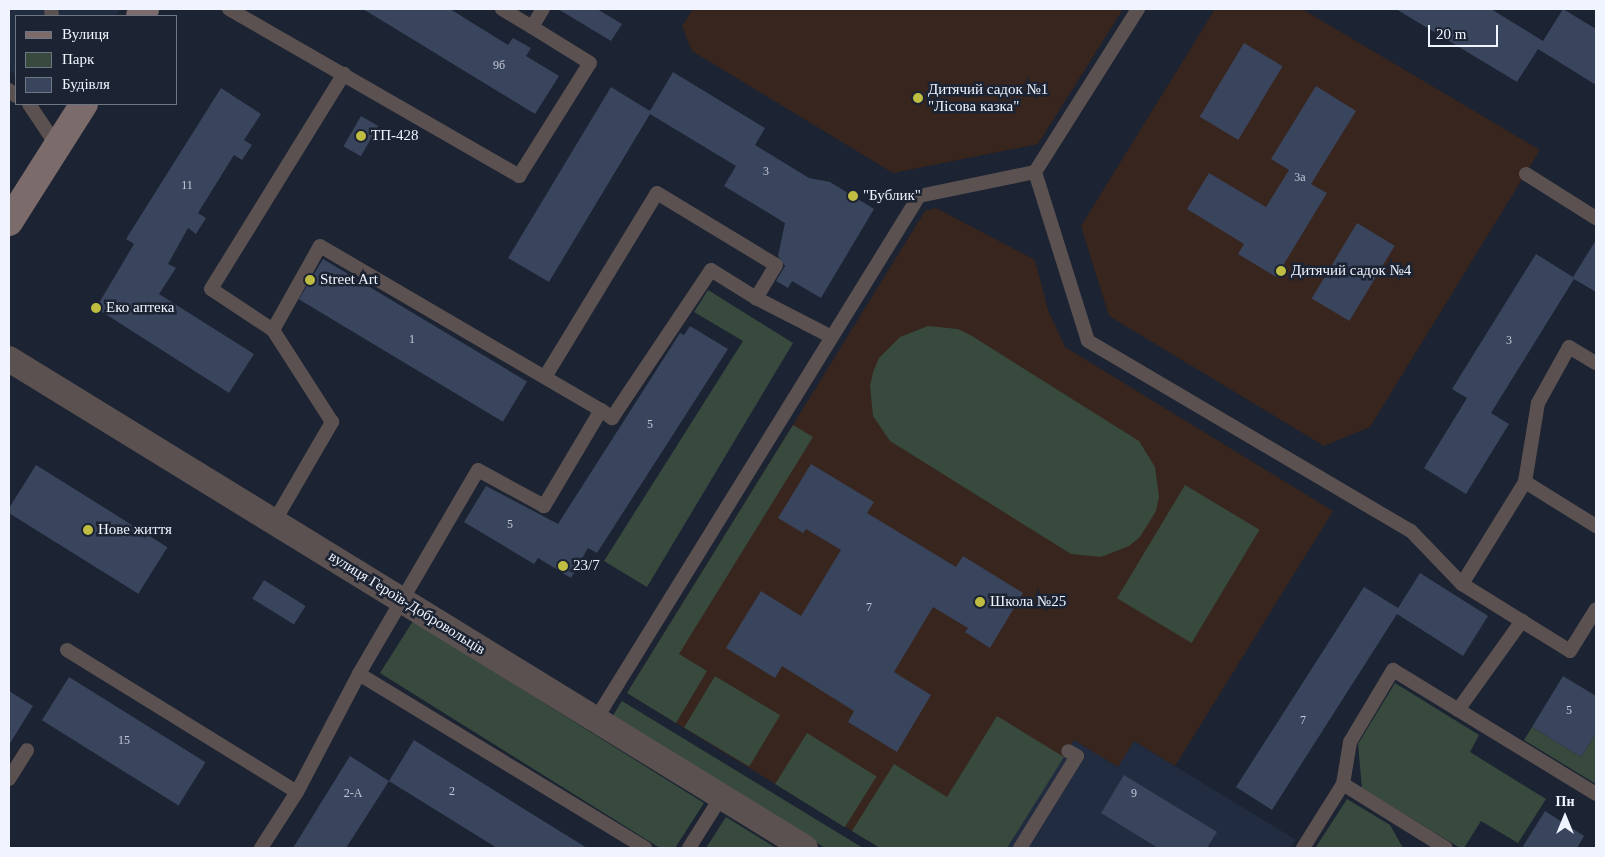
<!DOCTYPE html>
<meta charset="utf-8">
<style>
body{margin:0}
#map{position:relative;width:1605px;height:857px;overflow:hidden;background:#1c2332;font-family:"Times New Roman",serif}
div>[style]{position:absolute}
.built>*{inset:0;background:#222c40}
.education>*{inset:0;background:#37251e}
.green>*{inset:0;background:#374a3d;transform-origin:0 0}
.building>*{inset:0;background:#39445d;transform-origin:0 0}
.lane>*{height:14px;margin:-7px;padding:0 7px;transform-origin:7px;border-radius:7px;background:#5b5150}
.street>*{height:26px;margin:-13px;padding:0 13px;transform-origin:13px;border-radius:13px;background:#5b5150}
.secondary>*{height:28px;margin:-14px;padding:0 14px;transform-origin:14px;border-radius:14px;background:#7b6b6a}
.dots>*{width:14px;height:14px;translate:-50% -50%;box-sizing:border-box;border:2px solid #1c2332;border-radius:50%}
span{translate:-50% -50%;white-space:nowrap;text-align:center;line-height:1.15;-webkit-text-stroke:5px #1c2332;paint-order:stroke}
.number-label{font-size:12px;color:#c2c8d6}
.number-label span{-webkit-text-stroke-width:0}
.poi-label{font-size:15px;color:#eff4fe}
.left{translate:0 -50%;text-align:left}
.street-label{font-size:15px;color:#eff4fe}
.frame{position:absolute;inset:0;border:10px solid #eff4fe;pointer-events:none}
.legend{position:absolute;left:15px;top:15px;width:162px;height:90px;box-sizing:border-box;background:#1c2332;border:1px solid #707784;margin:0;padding:6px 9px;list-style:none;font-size:15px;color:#eff4fe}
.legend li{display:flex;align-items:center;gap:10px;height:25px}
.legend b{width:25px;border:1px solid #707784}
.north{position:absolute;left:1540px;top:792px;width:50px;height:50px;-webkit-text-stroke:4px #1c2332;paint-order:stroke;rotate:0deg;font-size:14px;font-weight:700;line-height:20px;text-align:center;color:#eff4fe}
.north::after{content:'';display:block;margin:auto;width:18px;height:22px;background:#eff4fe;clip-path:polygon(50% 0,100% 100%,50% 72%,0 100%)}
.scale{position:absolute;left:1428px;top:25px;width:70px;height:22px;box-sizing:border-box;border:2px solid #eff4fe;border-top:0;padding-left:6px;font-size:15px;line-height:18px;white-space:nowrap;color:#eff4fe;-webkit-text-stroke:4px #1c2332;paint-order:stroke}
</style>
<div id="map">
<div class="built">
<div style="clip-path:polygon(9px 9px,120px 9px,115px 16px,16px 16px,16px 76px,9px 69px)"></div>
<div style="clip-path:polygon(1074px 740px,1118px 767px,1134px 741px,1296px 840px,1290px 848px,1007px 848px)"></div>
</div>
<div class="education">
<div style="clip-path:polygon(693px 9px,1123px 9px,1038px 144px,893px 173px,692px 51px,682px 26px)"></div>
<div style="clip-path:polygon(1215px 9px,1302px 9px,1540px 150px,1370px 427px,1324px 446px,1109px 316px,1081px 226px)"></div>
<div style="clip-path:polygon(936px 208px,1035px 260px,1048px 310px,1065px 347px,1333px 511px,1175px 766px,1134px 741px,1118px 767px,1074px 740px,1007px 848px,880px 848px,627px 693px,925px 211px)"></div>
</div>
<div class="green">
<div style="clip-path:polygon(708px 290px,793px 343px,647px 587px,604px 561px,743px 341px,694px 312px)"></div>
<div style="clip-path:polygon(928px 326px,958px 329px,972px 336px,1139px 441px,1155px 467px,1159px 497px,1156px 511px,1140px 537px,1129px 546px,1101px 557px,1071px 554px,890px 441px,873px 416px,870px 386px,873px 372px,879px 358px,900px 337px)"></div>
<div style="clip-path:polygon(793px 425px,813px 437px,679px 654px,707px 671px,676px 723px,627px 693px)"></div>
<div style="left:1185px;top:485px;width:87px;height:132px;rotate:31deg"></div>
<div style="clip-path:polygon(413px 621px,704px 803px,675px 848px,660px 848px,380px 673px)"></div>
<div style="left:715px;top:676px;width:76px;height:60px;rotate:31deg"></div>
<div style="clip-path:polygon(1395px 683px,1479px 735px,1470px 752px,1546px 799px,1518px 843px,1481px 821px,1464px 848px,1460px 848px,1362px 788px,1358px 744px)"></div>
<div style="clip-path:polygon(622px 701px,863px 848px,825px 848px,612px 717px)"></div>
<div style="clip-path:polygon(997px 716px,1064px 757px,1007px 848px,880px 848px,852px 831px,894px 764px,947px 797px)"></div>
<div style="clip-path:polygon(1532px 727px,1581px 757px,1596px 733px,1596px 784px,1524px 740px)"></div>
<div style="left:807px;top:733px;width:82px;height:60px;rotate:32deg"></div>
<div style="clip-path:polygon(1347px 799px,1390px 825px,1403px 848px,1316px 847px)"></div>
<div style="clip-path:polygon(726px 817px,776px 848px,706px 848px)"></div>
</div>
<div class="building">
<div style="clip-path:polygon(363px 9px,450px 9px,508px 45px,513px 38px,531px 48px,526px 56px,559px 76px,535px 114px)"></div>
<div style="clip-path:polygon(558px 9px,597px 9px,622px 24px,611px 41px)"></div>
<div style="clip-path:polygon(1396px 9px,1491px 9px,1543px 41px,1563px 9px,1596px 29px,1596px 85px,1538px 49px,1517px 82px)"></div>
<div style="left:1244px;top:43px;width:45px;height:86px;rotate:31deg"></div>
<div style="clip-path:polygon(673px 72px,765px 128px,755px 145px,809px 178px,830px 182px,874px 209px,821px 298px,792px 281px,788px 288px,776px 281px,785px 266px,778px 256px,785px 223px,724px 186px,736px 166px,650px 114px,549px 282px,508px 258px,611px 87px,650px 111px)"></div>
<div style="clip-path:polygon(1316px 86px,1356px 111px,1311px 184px,1327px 193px,1276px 277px,1238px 254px,1244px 244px,1187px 209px,1209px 173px,1266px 207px,1289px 170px,1271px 159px)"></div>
<div style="clip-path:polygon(221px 88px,261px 114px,244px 140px,252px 145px,242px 160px,234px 155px,198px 213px,206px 218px,196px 234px,188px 228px,168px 264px,176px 268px,159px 294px,254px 354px,229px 393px,96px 308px,134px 244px,126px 239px)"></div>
<div style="left:361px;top:116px;width:20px;height:35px;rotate:30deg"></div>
<div style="left:1357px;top:223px;width:44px;height:88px;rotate:31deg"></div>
<div style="clip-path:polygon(1596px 240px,1596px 292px,1574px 279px,1491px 413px,1509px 424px,1466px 494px,1424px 468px,1467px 398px,1452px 389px,1536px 254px,1573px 277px)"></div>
<div style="left:323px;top:259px;width:238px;height:47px;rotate:31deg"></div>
<div style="clip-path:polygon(690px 326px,728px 349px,597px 553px,588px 548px,571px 578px,538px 558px,534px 564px,464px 522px,486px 486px,558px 524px,680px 333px,684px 335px)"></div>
<div style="clip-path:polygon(811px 464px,874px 502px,867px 513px,956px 567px,963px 556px,1023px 593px,990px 648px,965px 632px,968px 628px,933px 607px,894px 672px,931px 695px,897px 752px,848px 722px,854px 711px,782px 666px,775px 678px,726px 648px,761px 591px,801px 616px,841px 550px,806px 529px,803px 533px,778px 518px)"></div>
<div style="left:36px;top:465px;width:155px;height:55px;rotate:32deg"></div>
<div style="clip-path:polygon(1420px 573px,1488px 616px,1463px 656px,1397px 614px,1272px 810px,1236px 787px,1364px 587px,1398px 608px)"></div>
<div style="left:264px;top:580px;width:49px;height:22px;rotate:32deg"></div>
<div style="clip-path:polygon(1563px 676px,1596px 696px,1596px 733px,1581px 757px,1532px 727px)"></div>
<div style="left:69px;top:677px;width:161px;height:51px;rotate:32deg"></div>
<div style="clip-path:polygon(9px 691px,33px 706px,9px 745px)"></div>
<div style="clip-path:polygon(414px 740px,516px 804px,587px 848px,497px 848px,389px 781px)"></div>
<div style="clip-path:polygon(350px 756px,389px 781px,346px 848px,293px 848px)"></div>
<div style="clip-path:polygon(1124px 775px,1217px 832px,1207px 848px,1158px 848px,1101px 813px)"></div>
<div style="clip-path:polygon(1545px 811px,1584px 836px,1577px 848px,1522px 848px)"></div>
</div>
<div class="lane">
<div style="left:51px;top:9px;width:7px;rotate:82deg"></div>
<div style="left:229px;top:9px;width:335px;rotate:29.9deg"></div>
<div style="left:519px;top:176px;width:133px;rotate:-57.9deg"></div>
<div style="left:590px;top:63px;width:68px;rotate:-148.2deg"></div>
<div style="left:502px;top:9px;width:35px;rotate:31deg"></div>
<div style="left:532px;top:27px;width:21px;rotate:-59deg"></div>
<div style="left:9px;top:90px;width:9px;rotate:41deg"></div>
<div style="left:29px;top:104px;width:50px;rotate:56.3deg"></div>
<div style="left:1035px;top:172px;width:193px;rotate:-57.7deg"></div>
<div style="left:1526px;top:174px;width:83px;rotate:32.2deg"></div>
<div style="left:273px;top:330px;width:96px;rotate:-60.8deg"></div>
<div style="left:320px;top:246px;width:325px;rotate:30.3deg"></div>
<div style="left:601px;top:410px;width:112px;rotate:120.7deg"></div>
<div style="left:544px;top:506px;width:75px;rotate:-151.4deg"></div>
<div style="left:478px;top:470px;width:236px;rotate:120.3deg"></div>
<div style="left:359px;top:674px;width:335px;rotate:31.3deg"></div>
<div style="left:545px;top:377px;width:215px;rotate:-58.7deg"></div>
<div style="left:657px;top:193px;width:139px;rotate:31.2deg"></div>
<div style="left:776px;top:265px;width:39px;rotate:121deg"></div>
<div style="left:756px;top:298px;width:85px;rotate:27.2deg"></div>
<div style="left:601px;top:410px;width:14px;rotate:36deg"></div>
<div style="left:612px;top:418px;width:178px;rotate:-56.2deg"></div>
<div style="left:711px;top:270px;width:53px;rotate:31.9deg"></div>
<div style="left:1525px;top:482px;width:80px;rotate:-80.7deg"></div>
<div style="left:1538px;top:403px;width:64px;rotate:-61deg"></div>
<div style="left:1569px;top:347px;width:31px;rotate:31deg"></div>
<div style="left:274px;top:522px;width:116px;rotate:-59.9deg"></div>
<div style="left:332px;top:422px;width:109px;rotate:-122.7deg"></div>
<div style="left:273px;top:330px;width:74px;rotate:-146.5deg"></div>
<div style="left:211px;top:289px;width:253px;rotate:-58.3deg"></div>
<div style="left:1462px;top:584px;width:120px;rotate:-58.3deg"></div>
<div style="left:1525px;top:482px;width:84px;rotate:31.8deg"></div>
<div style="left:67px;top:650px;width:270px;rotate:31.7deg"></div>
<div style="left:1458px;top:710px;width:110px;rotate:-54.3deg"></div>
<div style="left:596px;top:719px;width:615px;rotate:-58.3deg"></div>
<div style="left:919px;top:196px;width:118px;rotate:-11.7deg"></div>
<div style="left:1035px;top:172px;width:177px;rotate:72.6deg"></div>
<div style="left:1088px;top:341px;width:375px;rotate:30.5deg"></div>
<div style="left:1411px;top:531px;width:74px;rotate:46.1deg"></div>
<div style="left:1462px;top:584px;width:127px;rotate:31.8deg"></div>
<div style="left:1570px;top:651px;width:49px;rotate:-58.2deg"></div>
<div style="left:9px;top:779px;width:34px;rotate:-58deg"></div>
<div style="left:1343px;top:784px;width:121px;rotate:31.9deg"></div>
<div style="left:261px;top:848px;width:67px;rotate:-57.3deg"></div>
<div style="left:297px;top:792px;width:133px;rotate:-62.3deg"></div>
<div style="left:689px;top:848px;width:60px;rotate:-57.9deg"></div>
<div style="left:1020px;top:848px;width:108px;rotate:-58.2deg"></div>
<div style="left:1077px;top:756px;width:10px;rotate:-151deg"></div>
<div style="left:1303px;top:848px;width:75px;rotate:-58deg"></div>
<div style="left:1343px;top:784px;width:43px;rotate:-80.5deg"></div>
<div style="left:1350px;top:742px;width:84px;rotate:-59.2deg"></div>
<div style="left:1393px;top:670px;width:238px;rotate:31.4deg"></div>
</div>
<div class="street">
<div style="left:9px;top:359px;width:934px;rotate:31.56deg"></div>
</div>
<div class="secondary">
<div style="left:140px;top:16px;width:9px;rotate:-54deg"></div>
<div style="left:9px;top:222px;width:140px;rotate:-57.6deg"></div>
</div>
<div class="dots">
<div style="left:918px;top:98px;background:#bfbe42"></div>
<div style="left:361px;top:136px;background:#bfbe42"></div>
<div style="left:853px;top:196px;background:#bfbe42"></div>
<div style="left:1281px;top:271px;background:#bfbe42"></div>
<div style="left:310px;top:280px;background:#bfbe42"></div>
<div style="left:96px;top:308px;background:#bfbe42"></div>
<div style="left:88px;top:530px;background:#bfbe42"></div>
<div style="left:563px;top:566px;background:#bfbe42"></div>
<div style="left:980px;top:602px;background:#bfbe42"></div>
</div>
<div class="number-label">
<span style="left:499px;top:66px">9б</span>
<span style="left:766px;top:172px">3</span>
<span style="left:1300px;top:178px">3а</span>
<span style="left:187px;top:186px">11</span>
<span style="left:412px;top:340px">1</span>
<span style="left:1509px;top:341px">3</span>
<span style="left:650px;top:425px">5</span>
<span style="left:510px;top:525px">5</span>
<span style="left:869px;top:608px">7</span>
<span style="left:1569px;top:711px">5</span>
<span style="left:1303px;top:721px">7</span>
<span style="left:124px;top:741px">15</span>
<span style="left:452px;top:792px">2</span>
<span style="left:353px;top:794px">2-А</span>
<span style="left:1134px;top:794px">9</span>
</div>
<div class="poi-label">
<span class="left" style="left:928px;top:98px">Дитячий садок №1<br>"Лісова казка"</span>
<span class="left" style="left:371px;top:136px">ТП-428</span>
<span class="left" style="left:863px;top:196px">"Бублик"</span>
<span class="left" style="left:1291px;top:271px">Дитячий садок №4</span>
<span class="left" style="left:320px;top:280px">Street Art</span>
<span class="left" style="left:106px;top:308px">Еко аптека</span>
<span class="left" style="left:98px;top:530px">Нове життя</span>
<span class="left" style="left:573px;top:566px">23/7</span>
<span class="left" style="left:990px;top:602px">Школа №25</span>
</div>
<div class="street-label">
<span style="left:407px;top:603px;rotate:32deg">вулиця Героїв-Добровольців</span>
</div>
<div class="frame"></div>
<ul class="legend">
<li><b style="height:6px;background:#7b6b6a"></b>Вулиця</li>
<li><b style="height:14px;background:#374a3d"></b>Парк</li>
<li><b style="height:14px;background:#39445d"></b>Будівля</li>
</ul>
<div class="north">Пн</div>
<div class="scale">20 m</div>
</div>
